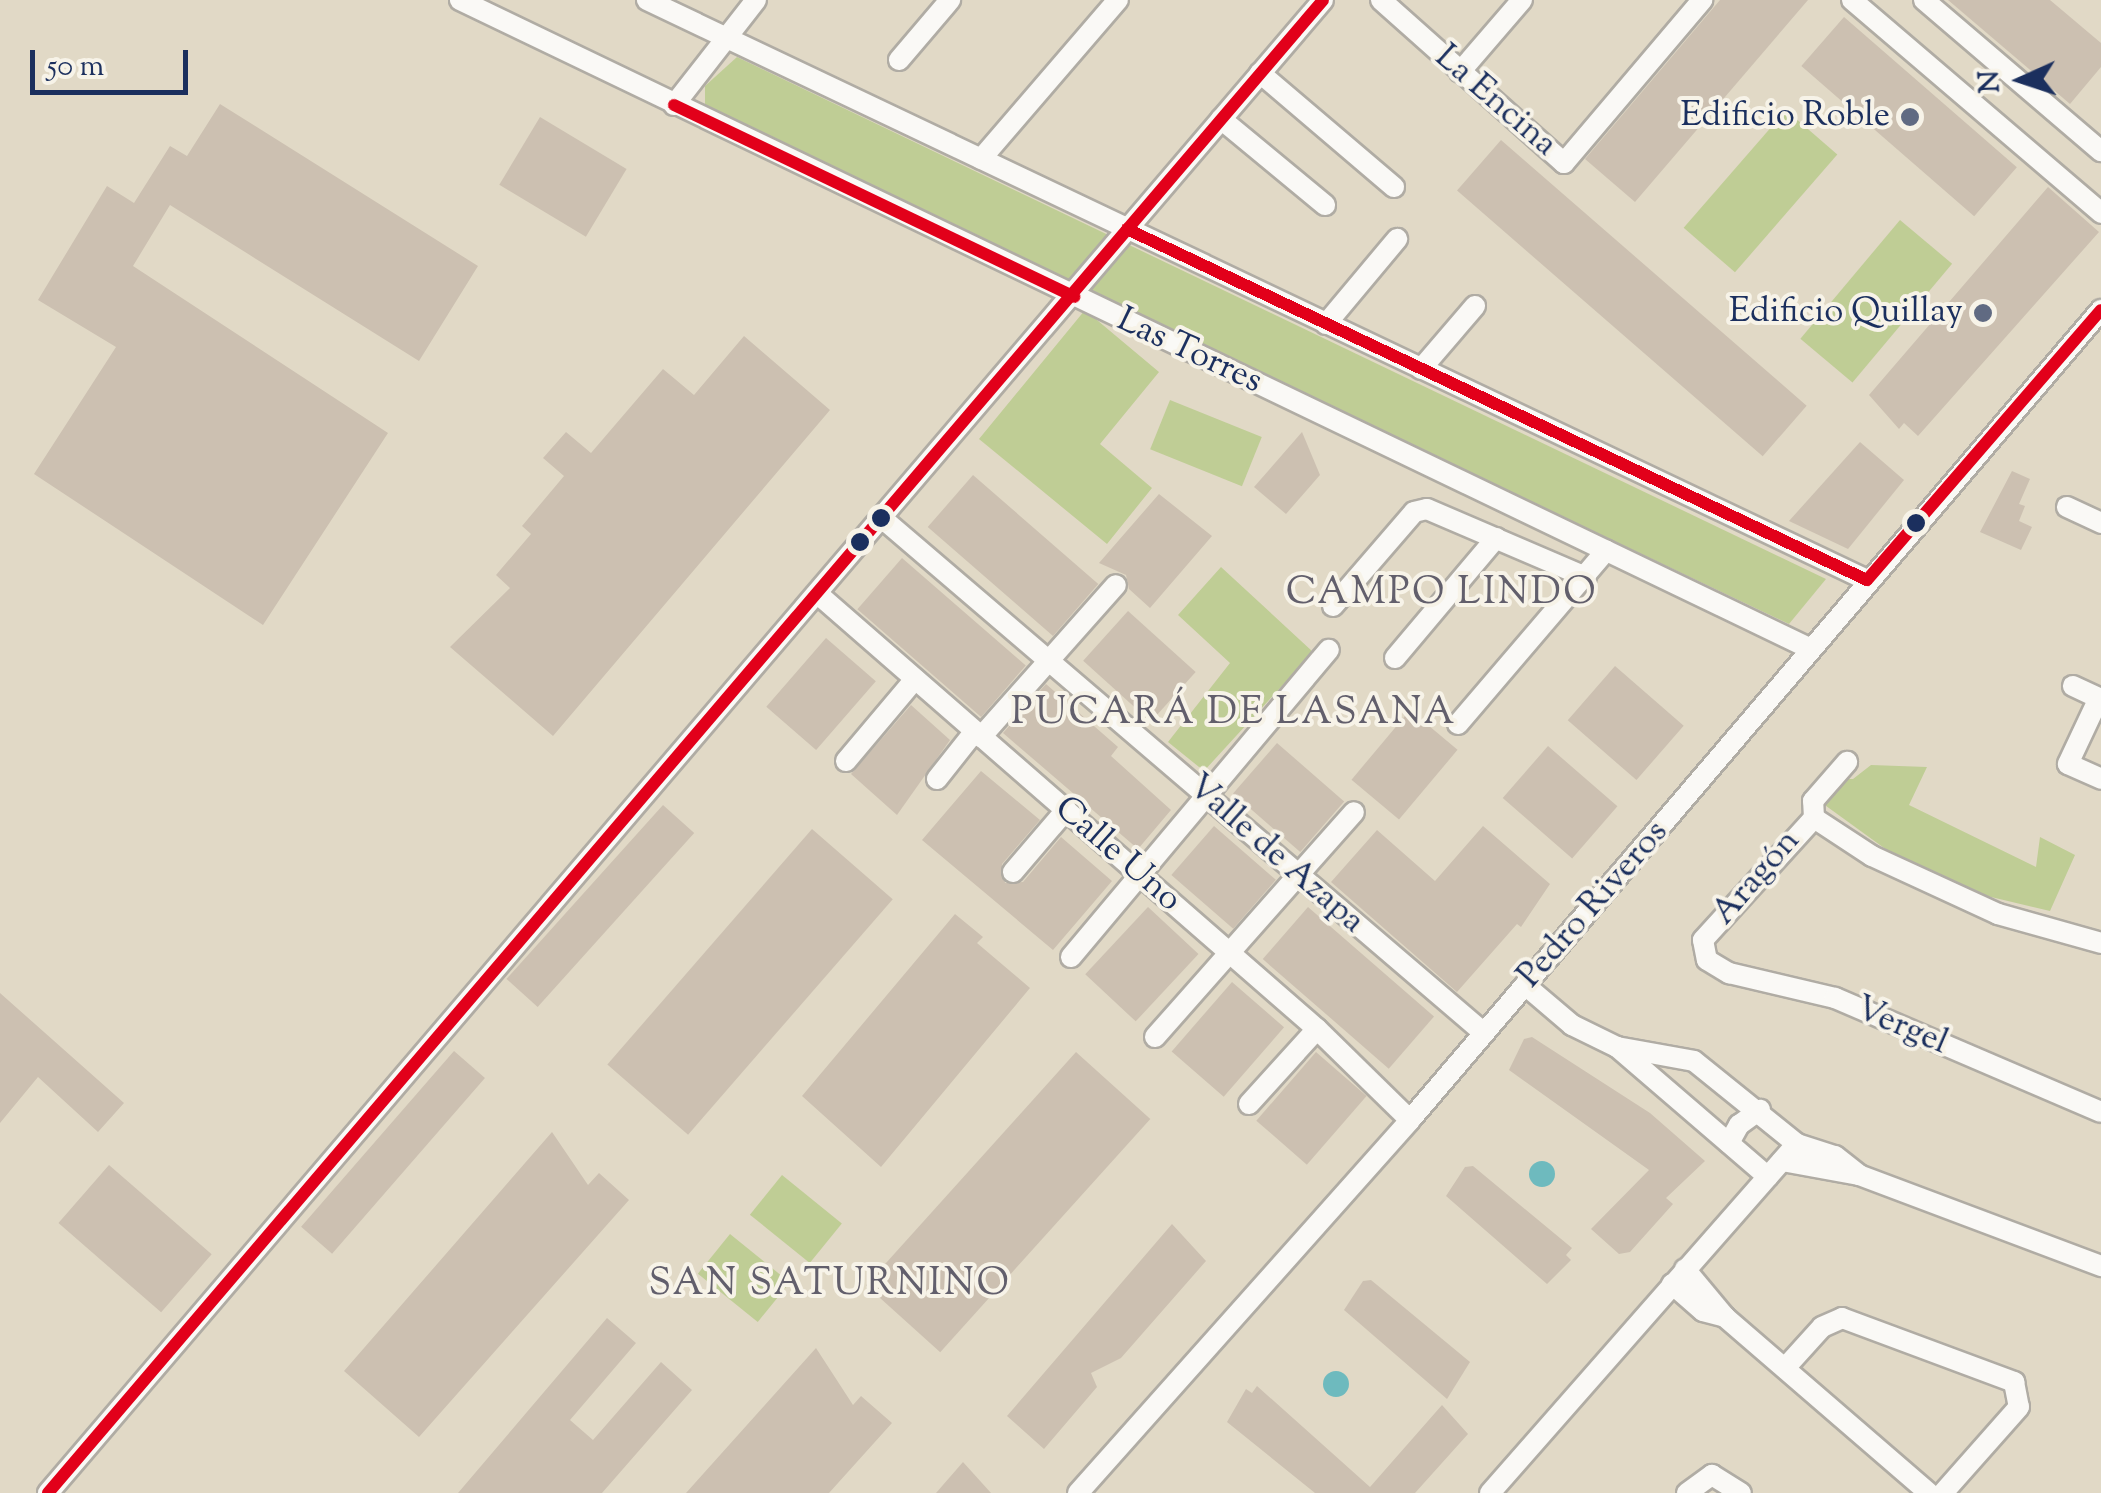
<!DOCTYPE html>
<meta charset="utf-8">
<style>
body{margin:0}
#map{position:relative;width:2101px;height:1493px;overflow:hidden;background:#e1d9c6;font-family:"Sorts Mill Goudy",serif}
div>[style]{position:absolute}
.green>*{inset:0;background:#bfcd95;transform-origin:0 0}
.water>*{inset:0;background:#6ebabe}
.round{border-radius:50%}
.building>*{inset:0;background:#ccc0b1;transform-origin:0 0}
.roads{filter:drop-shadow(2px 0 #b0aca4) drop-shadow(-2px 0 #b0aca4) drop-shadow(0 2px #b0aca4) drop-shadow(0 -2px #b0aca4)}
.minor>*{height:20px;margin:-10px;padding:0 10px;transform-origin:10px;border-radius:10px;background:#faf9f6}
.bus-1>*{height:12px;margin:-6px;padding:0 6px;transform-origin:6px;border-radius:6px;background:#e2001a}
.dots>*{width:28px;height:28px;translate:-50% -50%;box-sizing:border-box;border:5px solid #f7f3e8;border-radius:50%}
span{translate:-50% -50%;white-space:nowrap;text-align:center;line-height:1.15;-webkit-text-stroke:8px #f7f3e8;paint-order:stroke}
.street-label{font-size:35px;color:#1b2f5e}
.poi-label{font-size:35px;color:#1b2f5e}
.right{translate:-100% -50%;text-align:right}
.neighbourhood-label{font-size:38px;color:#625f6c;letter-spacing:2.5px}
.north{position:absolute;left:1971px;top:30px;width:100px;height:100px;-webkit-text-stroke:8px #f7f3e8;paint-order:stroke;rotate:267deg;font-size:28px;font-weight:700;line-height:40px;text-align:center;color:#1b2f5e}
.north::after{content:'';display:block;margin:auto;width:35px;height:45px;background:#1b2f5e;clip-path:polygon(50% 0,100% 100%,50% 72%,0 100%)}
.scale{position:absolute;left:30px;top:50px;width:158px;height:45px;box-sizing:border-box;border:5px solid #1b2f5e;border-top:0;padding-left:12px;font-size:30px;line-height:35px;white-space:nowrap;color:#1b2f5e;-webkit-text-stroke:8px #f7f3e8;paint-order:stroke}
</style>
<div id="map">
<div class="green">
<div style="clip-path:polygon(737px 57px,1826px 579px,1789px 624px,705px 110px,705px 86px)"></div>
<div style="left:1786px;top:110px;width:68px;height:156px;rotate:41deg"></div>
<div style="left:1900px;top:220px;width:68px;height:155px;rotate:40deg"></div>
<div style="clip-path:polygon(1085px 310px,1159px 372px,1100px 444px,1152px 488px,1107px 544px,979px 439px)"></div>
<div style="left:1170px;top:400px;width:99px;height:53px;rotate:22deg"></div>
<div style="clip-path:polygon(1221px 567px,1313px 652px,1204px 771px,1168px 742px,1230px 663px,1178px 615px)"></div>
<div style="clip-path:polygon(1871px 765px,1927px 767px,1909px 805px,2036px 867px,2040px 837px,2075px 855px,2050px 911px,1966px 891px,1891px 853px,1822px 803px,1841px 779px,1853px 779px)"></div>
<div style="left:782px;top:1175px;width:77px;height:51px;rotate:39deg"></div>
<div style="left:730px;top:1234px;width:77px;height:51px;rotate:39deg"></div>
</div>
<div class="water">
<div class="round" style="left:1529px;top:1161px;width:26px;height:26px"></div>
<div class="round" style="left:1323px;top:1371px;width:26px;height:26px"></div>
</div>
<div class="building">
<div style="clip-path:polygon(1720px 0,1808px 0,1635px 202px,1585px 159px)"></div>
<div style="clip-path:polygon(1948px 0,2050px 0,2101px 43px,2101px 67px,2070px 104px)"></div>
<div style="left:1844px;top:17px;width:229px;height:65px;rotate:41deg"></div>
<div style="clip-path:polygon(220px 104px,478px 266px,419px 361px,170px 205px,133px 266px,388px 433px,263px 625px,34px 474px,116px 347px,38px 300px,107px 186px,134px 203px,170px 146px,187px 156px)"></div>
<div style="left:540px;top:117px;width:101px;height:79px;rotate:31deg"></div>
<div style="left:1501px;top:140px;width:405px;height:67px;rotate:41deg"></div>
<div style="clip-path:polygon(2048px 187px,2099px 232px,1918px 436px,1904px 423px,1899px 429px,1869px 395px)"></div>
<div style="clip-path:polygon(744px 336px,830px 410px,553px 736px,450px 647px,510px 588px,496px 575px,531px 534px,522px 526px,564px 476px,543px 458px,566px 432px,591px 453px,663px 369px,694px 395px)"></div>
<div style="clip-path:polygon(1302px 432px,1320px 475px,1286px 514px,1254px 487px)"></div>
<div style="clip-path:polygon(1860px 442px,1904px 480px,1848px 549px,1789px 521px)"></div>
<div style="clip-path:polygon(2012px 471px,2030px 479px,2019px 504px,2025px 506px,2019px 521px,2032px 527px,2021px 550px,1980px 532px)"></div>
<div style="left:973px;top:475px;width:166px;height:69px;rotate:41deg"></div>
<div style="clip-path:polygon(1159px 494px,1212px 536px,1150px 608px,1129px 589px,1126px 575px,1099px 563px)"></div>
<div style="left:902px;top:558px;width:164px;height:68px;rotate:41deg"></div>
<div style="left:1128px;top:611px;width:91px;height:67px;rotate:42deg"></div>
<div style="left:826px;top:638px;width:66px;height:91px;rotate:41deg"></div>
<div style="left:1615px;top:666px;width:91px;height:72px;rotate:41deg"></div>
<div style="clip-path:polygon(1046px 684px,1118px 747px,1111px 756px,1171px 810px,1138px 849px,1003px 733px)"></div>
<div style="clip-path:polygon(911px 705px,950px 740px,897px 815px,851px 774px)"></div>
<div style="left:1410px;top:710px;width:62px;height:91px;rotate:40deg"></div>
<div style="left:1277px;top:743px;width:89px;height:67px;rotate:41deg"></div>
<div style="left:1548px;top:746px;width:92px;height:69px;rotate:41deg"></div>
<div style="clip-path:polygon(981px 771px,1040px 820px,1002px 864px,1005px 883px,1023px 882px,1061px 837px,1112px 881px,1053px 950px,922px 840px)"></div>
<div style="left:663px;top:805px;width:42px;height:234px;rotate:42deg"></div>
<div style="left:1214px;top:826px;width:82px;height:65px;rotate:41deg"></div>
<div style="clip-path:polygon(1483px 826px,1550px 884px,1521px 927px,1517px 924px,1457px 992px,1331px 882px,1377px 830px,1435px 881px)"></div>
<div style="left:812px;top:829px;width:107px;height:312px;rotate:41deg"></div>
<div style="left:1148px;top:907px;width:69px;height:92px;rotate:43deg"></div>
<div style="left:1308px;top:907px;width:167px;height:69px;rotate:41deg"></div>
<div style="clip-path:polygon(955px 914px,983px 937px,977px 943px,1030px 988px,881px 1167px,802px 1096px)"></div>
<div style="left:1232px;top:982px;width:69px;height:92px;rotate:41deg"></div>
<div style="clip-path:polygon(0 993px,124px 1103px,98px 1132px,38px 1077px,0 1123px)"></div>
<div style="clip-path:polygon(1532px 1037px,1650px 1113px,1705px 1161px,1666px 1198px,1673px 1204px,1630px 1252px,1619px 1254px,1591px 1229px,1649px 1170px,1509px 1070px,1524px 1039px)"></div>
<div style="left:454px;top:1051px;width:41px;height:233px;rotate:41deg"></div>
<div style="left:1076px;top:1052px;width:100px;height:314px;rotate:42deg"></div>
<div style="left:1316px;top:1052px;width:67px;height:91px;rotate:41deg"></div>
<div style="clip-path:polygon(552px 1132px,588px 1185px,599px 1173px,629px 1200px,419px 1437px,344px 1371px)"></div>
<div style="left:109px;top:1165px;width:136px;height:77px;rotate:41deg"></div>
<div style="clip-path:polygon(1473px 1166px,1572px 1248px,1566px 1255px,1571px 1260px,1547px 1284px,1446px 1196px,1465px 1167px)"></div>
<div style="clip-path:polygon(1172px 1224px,1206px 1261px,1121px 1358px,1091px 1373px,1097px 1387px,1044px 1449px,1007px 1416px)"></div>
<div style="clip-path:polygon(1371px 1280px,1470px 1362px,1447px 1399px,1344px 1310px,1363px 1281px)"></div>
<div style="clip-path:polygon(607px 1318px,636px 1343px,570px 1420px,593px 1440px,661px 1362px,692px 1390px,602px 1493px,458px 1493px)"></div>
<div style="clip-path:polygon(816px 1348px,853px 1405px,861px 1396px,892px 1423px,829px 1493px,686px 1493px)"></div>
<div style="clip-path:polygon(1257px 1386px,1370px 1487px,1442px 1405px,1468px 1434px,1415px 1493px,1315px 1493px,1227px 1422px,1246px 1389px,1252px 1393px)"></div>
<div style="clip-path:polygon(963px 1462px,991px 1493px,936px 1493px)"></div>
</div>
<div class="roads">
<div class="minor">
<div style="left:460px;top:0;width:1499px;rotate:25.66deg"></div>
<div style="left:647px;top:0;width:1351px;rotate:25.43deg"></div>
<div style="left:1381px;top:0;width:245px;rotate:41.7deg"></div>
<div style="left:1564px;top:163px;width:214px;rotate:-49.7deg"></div>
<div style="left:1852px;top:0;width:328px;rotate:40.5deg"></div>
<div style="left:1924px;top:0;width:233px;rotate:40.5deg"></div>
<div style="left:899px;top:60px;width:79px;rotate:-49.6deg"></div>
<div style="left:1460px;top:72px;width:95px;rotate:-49.3deg"></div>
<div style="left:1260px;top:73px;width:176px;rotate:40.4deg"></div>
<div style="left:674px;top:105px;width:133px;rotate:-52deg"></div>
<div style="left:1221px;top:119px;width:135px;rotate:39.6deg"></div>
<div style="left:981px;top:159px;width:210px;rotate:-49.3deg"></div>
<div style="left:1326px;top:324px;width:111px;rotate:-50.1deg"></div>
<div style="left:1421px;top:369px;width:83px;rotate:-49.4deg"></div>
<div style="left:2067px;top:507px;width:38px;rotate:25deg"></div>
<div style="left:883px;top:519px;width:791px;rotate:40.54deg"></div>
<div style="left:819px;top:595px;width:661px;rotate:41.07deg"></div>
<div style="left:1317px;top:1029px;width:130px;rotate:44.4deg"></div>
<div style="left:1333px;top:606px;width:124px;rotate:-49.2deg"></div>
<div style="left:1414px;top:512px;width:13px;rotate:-13deg"></div>
<div style="left:1427px;top:509px;width:173px;rotate:23.2deg"></div>
<div style="left:1395px;top:658px;width:157px;rotate:-49.9deg"></div>
<div style="left:2073px;top:686px;width:31px;rotate:25deg"></div>
<div style="left:2099px;top:698px;width:73px;rotate:115.2deg"></div>
<div style="left:2068px;top:764px;width:36px;rotate:24deg"></div>
<div style="left:1458px;top:724px;width:228px;rotate:-49.5deg"></div>
<div style="left:981px;top:737px;width:203px;rotate:-48.4deg"></div>
<div style="left:846px;top:761px;width:107px;rotate:-49.9deg"></div>
<div style="left:937px;top:779px;width:61px;rotate:-51.6deg"></div>
<div style="left:1814px;top:818px;width:165px;rotate:132.3deg"></div>
<div style="left:1703px;top:940px;width:20px;rotate:79deg"></div>
<div style="left:1707px;top:960px;width:26px;rotate:31deg"></div>
<div style="left:1729px;top:973px;width:109px;rotate:13.3deg"></div>
<div style="left:1835px;top:998px;width:289px;rotate:23.2deg"></div>
<div style="left:1814px;top:818px;width:69px;rotate:33.2deg"></div>
<div style="left:1872px;top:856px;width:139px;rotate:24.7deg"></div>
<div style="left:1998px;top:914px;width:107px;rotate:15.7deg"></div>
<div style="left:1814px;top:818px;width:17px;rotate:-93deg"></div>
<div style="left:1813px;top:801px;width:52px;rotate:-48.9deg"></div>
<div style="left:1013px;top:872px;width:82px;rotate:-49.5deg"></div>
<div style="left:1071px;top:957px;width:401px;rotate:-50deg"></div>
<div style="left:1525px;top:985px;width:62px;rotate:40.4deg"></div>
<div style="left:1572px;top:1025px;width:50px;rotate:26.1deg"></div>
<div style="left:1617px;top:1047px;width:199px;rotate:40.7deg"></div>
<div style="left:1155px;top:1037px;width:300px;rotate:-48.5deg"></div>
<div style="left:1617px;top:1047px;width:78px;rotate:10.3deg"></div>
<div style="left:1694px;top:1061px;width:132px;rotate:38.9deg"></div>
<div style="left:1797px;top:1144px;width:40px;rotate:18deg"></div>
<div style="left:1835px;top:1156px;width:31px;rotate:38deg"></div>
<div style="left:1859px;top:1175px;width:259px;rotate:20.6deg"></div>
<div style="left:1249px;top:1104px;width:101px;rotate:-47.8deg"></div>
<div style="left:1729px;top:1143px;width:21px;rotate:-61deg"></div>
<div style="left:1739px;top:1125px;width:26px;rotate:-36deg"></div>
<div style="left:1782px;top:1161px;width:78px;rotate:10.3deg"></div>
<div style="left:1685px;top:1269px;width:62px;rotate:50.2deg"></div>
<div style="left:1725px;top:1317px;width:269px;rotate:40.8deg"></div>
<div style="left:1672px;top:1284px;width:41px;rotate:41.1deg"></div>
<div style="left:1703px;top:1311px;width:23px;rotate:15deg"></div>
<div style="left:1785px;top:1368px;width:55px;rotate:-47.9deg"></div>
<div style="left:1822px;top:1327px;width:22px;rotate:-24deg"></div>
<div style="left:1842px;top:1318px;width:184px;rotate:20.4deg"></div>
<div style="left:2014px;top:1382px;width:25px;rotate:79deg"></div>
<div style="left:2019px;top:1407px;width:115px;rotate:131.5deg"></div>
<div style="left:48px;top:1493px;width:1963px;rotate:-49.5deg"></div>
<div style="left:1078px;top:1493px;width:499px;rotate:-48.3deg"></div>
<div style="left:1410px;top:1120px;width:1065px;rotate:-49.53deg"></div>
<div style="left:1490px;top:1493px;width:465px;rotate:-48.7deg"></div>
<div style="left:1687px;top:1493px;width:31px;rotate:-36deg"></div>
<div style="left:1712px;top:1475px;width:34px;rotate:32deg"></div>
</div>
</div>
<div class="bus-1">
<div style="left:674px;top:105px;width:444px;rotate:25.6deg"></div>
<div style="left:1127px;top:229px;width:819px;rotate:25.38deg"></div>
<div style="left:1867px;top:580px;width:357px;rotate:-49.1deg"></div>
<div style="left:48px;top:1493px;width:1963px;rotate:-49.5deg"></div>
</div>
<div class="dots">
<div style="left:1910px;top:117px;background:#606a82"></div>
<div style="left:1983px;top:313px;background:#606a82"></div>
<div style="left:881px;top:518px;background:#1b2f5e"></div>
<div style="left:1916px;top:523px;background:#1b2f5e"></div>
<div style="left:860px;top:542px;background:#1b2f5e"></div>
</div>
<div class="street-label">
<span style="left:1495px;top:102px;rotate:41deg">La Encina</span>
<span style="left:1189px;top:352px;rotate:25deg">Las Torres</span>
<span style="left:1117px;top:855px;rotate:41deg">Calle Uno</span>
<span style="left:1275px;top:855px;rotate:41deg">Valle de Azapa</span>
<span style="left:1757px;top:878px;rotate:-49deg">Aragón</span>
<span style="left:1594px;top:905px;rotate:-49deg">Pedro Riveros</span>
<span style="left:1901px;top:1027px;rotate:23deg">Vergel</span>
</div>
<div class="poi-label">
<span class="right" style="left:1890px;top:117px">Edificio Roble</span>
<span class="right" style="left:1963px;top:313px">Edificio Quillay</span>
</div>
<div class="neighbourhood-label">
<span style="left:1442px;top:595px">CAMPO LINDO</span>
<span style="left:1234px;top:715px">PUCARÁ DE LASANA</span>
<span style="left:830px;top:1286px">SAN SATURNINO</span>
</div>
<div class="north">N</div>
<div class="scale">50 m</div>
</div>
